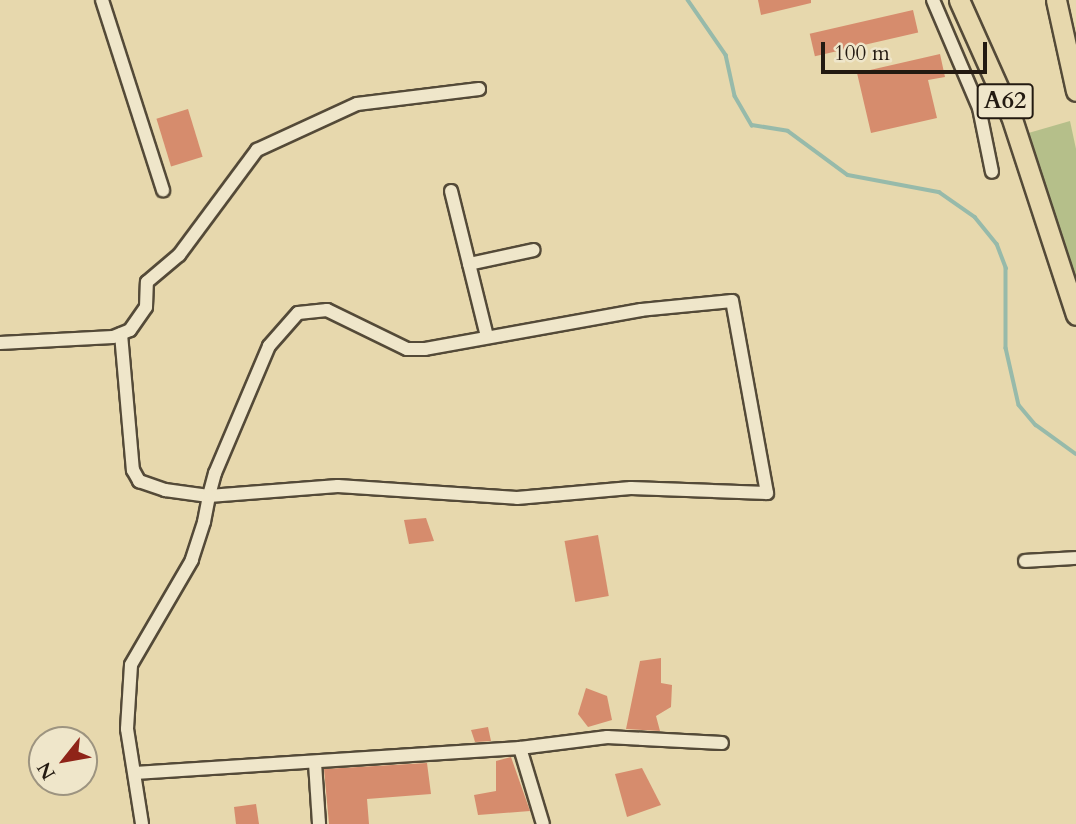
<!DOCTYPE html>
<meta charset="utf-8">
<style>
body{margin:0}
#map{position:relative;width:1076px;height:824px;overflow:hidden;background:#e7d8ad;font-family:Cardo,serif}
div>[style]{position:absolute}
.green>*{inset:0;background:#b5bf8a}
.stream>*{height:3.5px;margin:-1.75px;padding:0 1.75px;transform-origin:1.75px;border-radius:1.75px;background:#97baaa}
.building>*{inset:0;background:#d68c6d;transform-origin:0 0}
.roads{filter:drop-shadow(2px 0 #544a38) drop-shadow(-2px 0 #544a38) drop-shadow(0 2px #544a38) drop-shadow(0 -2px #544a38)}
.minor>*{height:12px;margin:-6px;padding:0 6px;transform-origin:6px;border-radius:6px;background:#efe6ca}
.highway>*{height:19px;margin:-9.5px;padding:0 9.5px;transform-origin:9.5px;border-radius:9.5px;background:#e7d8ad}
span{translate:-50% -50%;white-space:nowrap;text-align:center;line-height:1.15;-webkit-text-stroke:6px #efe6ca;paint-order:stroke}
.shield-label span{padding:2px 5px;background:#efe6ca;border:2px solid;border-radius:5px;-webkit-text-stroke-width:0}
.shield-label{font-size:24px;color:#231a11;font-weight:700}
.north{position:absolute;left:28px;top:726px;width:70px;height:70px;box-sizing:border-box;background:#efe6ca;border:2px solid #9d9480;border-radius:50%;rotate:239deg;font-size:19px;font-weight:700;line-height:28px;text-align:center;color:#231a11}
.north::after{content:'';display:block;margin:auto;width:24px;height:32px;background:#8f2418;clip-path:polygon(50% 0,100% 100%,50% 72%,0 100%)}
.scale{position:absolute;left:821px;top:42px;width:166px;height:32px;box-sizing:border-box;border:4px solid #231a11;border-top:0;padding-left:9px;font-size:21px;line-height:24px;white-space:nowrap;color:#231a11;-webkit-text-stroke:5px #efe6ca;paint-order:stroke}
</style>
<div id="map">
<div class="green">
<div style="clip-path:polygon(1070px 121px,1076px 149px,1076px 292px,1025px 134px)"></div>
</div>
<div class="stream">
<div style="left:688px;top:0;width:67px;rotate:55.4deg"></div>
<div style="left:726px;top:55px;width:42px;rotate:77.6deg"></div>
<div style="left:735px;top:96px;width:34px;rotate:60deg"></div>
<div style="left:752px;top:125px;width:36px;rotate:9deg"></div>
<div style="left:788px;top:131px;width:74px;rotate:36.3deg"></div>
<div style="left:848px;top:175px;width:93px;rotate:10.6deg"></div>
<div style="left:939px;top:192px;width:44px;rotate:34.8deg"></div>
<div style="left:975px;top:217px;width:35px;rotate:51deg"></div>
<div style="left:997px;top:244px;width:26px;rotate:69deg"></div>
<div style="left:1006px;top:268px;width:80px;rotate:90deg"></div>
<div style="left:1006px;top:348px;width:58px;rotate:77.2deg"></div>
<div style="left:1019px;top:405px;width:26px;rotate:50deg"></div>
<div style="left:1036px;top:425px;width:49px;rotate:35.9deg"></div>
</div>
<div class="building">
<div style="clip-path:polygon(758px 0,811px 0,811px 3px,761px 15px)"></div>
<div style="left:913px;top:10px;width:23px;height:106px;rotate:77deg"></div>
<div style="clip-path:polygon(940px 54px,945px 77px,928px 80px,937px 118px,871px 133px,857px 73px)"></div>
<div style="left:188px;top:109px;width:50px;height:33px;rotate:73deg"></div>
<div style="clip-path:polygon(426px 518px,434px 541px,409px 544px,404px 520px)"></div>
<div style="left:598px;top:535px;width:62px;height:34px;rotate:80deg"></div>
<div style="clip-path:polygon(661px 658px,661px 683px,672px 685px,671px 707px,656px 716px,660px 731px,626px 729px,640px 661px)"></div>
<div style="clip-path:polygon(586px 688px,607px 696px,612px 720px,588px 727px,578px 714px)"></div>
<div style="clip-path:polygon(488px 727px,491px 741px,475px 742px,471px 730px)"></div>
<div style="clip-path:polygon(511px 757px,530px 811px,478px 815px,474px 795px,496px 791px,496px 761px)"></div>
<div style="clip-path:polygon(427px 763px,431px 794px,367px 799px,369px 824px,329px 824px,324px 769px)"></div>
<div style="clip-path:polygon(642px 768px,661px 805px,627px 817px,615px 774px)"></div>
<div style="clip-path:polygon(256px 804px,259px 824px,236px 824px,234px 807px)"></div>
</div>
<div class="roads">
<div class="minor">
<div style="left:102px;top:0;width:200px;rotate:72.2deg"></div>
<div style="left:933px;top:0;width:117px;rotate:66.9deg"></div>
<div style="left:979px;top:108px;width:65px;rotate:78.5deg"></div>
<div style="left:451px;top:191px;width:150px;rotate:76.1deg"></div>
<div style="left:469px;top:264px;width:66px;rotate:-12.2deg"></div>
<div style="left:121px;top:334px;width:137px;rotate:85deg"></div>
<div style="left:133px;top:470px;width:13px;rotate:61deg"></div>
<div style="left:139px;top:481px;width:28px;rotate:19deg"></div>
<div style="left:165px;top:490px;width:44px;rotate:7.8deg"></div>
<div style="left:209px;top:496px;width:129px;rotate:-4.4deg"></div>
<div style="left:338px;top:486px;width:179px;rotate:3.8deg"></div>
<div style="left:517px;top:498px;width:114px;rotate:-5deg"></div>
<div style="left:631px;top:488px;width:136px;rotate:2.1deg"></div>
<div style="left:767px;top:493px;width:195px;rotate:-100.3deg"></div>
<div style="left:732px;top:301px;width:91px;rotate:174.4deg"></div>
<div style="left:641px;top:310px;width:219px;rotate:169.8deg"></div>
<div style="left:425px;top:349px;width:18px;rotate:180deg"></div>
<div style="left:407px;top:349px;width:89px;rotate:-154deg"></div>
<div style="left:327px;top:310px;width:29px;rotate:174deg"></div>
<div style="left:298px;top:313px;width:44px;rotate:131.3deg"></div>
<div style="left:269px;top:346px;width:138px;rotate:113deg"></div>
<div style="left:215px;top:473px;width:24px;rotate:105deg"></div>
<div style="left:209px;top:496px;width:26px;rotate:101deg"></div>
<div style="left:204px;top:522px;width:40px;rotate:108deg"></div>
<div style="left:192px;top:560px;width:121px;rotate:120.2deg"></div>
<div style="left:131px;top:665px;width:64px;rotate:93.6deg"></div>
<div style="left:127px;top:729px;width:96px;rotate:81deg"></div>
<div style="left:0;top:343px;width:113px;rotate:-3deg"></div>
<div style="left:113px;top:337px;width:18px;rotate:-22deg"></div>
<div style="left:130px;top:330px;width:28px;rotate:-55deg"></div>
<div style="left:146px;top:307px;width:25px;rotate:-88deg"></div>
<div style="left:147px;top:282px;width:42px;rotate:-40.2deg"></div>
<div style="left:179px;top:255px;width:131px;rotate:-53.4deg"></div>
<div style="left:257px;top:150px;width:110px;rotate:-24.7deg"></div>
<div style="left:357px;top:104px;width:123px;rotate:-7deg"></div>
<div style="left:1025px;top:561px;width:51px;rotate:-3.4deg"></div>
<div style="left:520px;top:748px;width:79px;rotate:73.2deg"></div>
<div style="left:315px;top:763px;width:61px;rotate:86.2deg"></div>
<div style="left:135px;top:773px;width:386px;rotate:-3.7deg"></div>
<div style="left:520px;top:748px;width:88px;rotate:-7.2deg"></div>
<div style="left:607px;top:737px;width:115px;rotate:3deg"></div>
</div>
<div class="highway">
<div style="left:959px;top:0;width:127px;rotate:65.9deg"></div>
<div style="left:1011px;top:116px;width:209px;rotate:71.9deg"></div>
<div style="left:1056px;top:0;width:93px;rotate:77.6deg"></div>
</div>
</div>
<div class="shield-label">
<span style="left:1005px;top:101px">Α62</span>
</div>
<div class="north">N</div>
<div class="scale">100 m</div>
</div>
